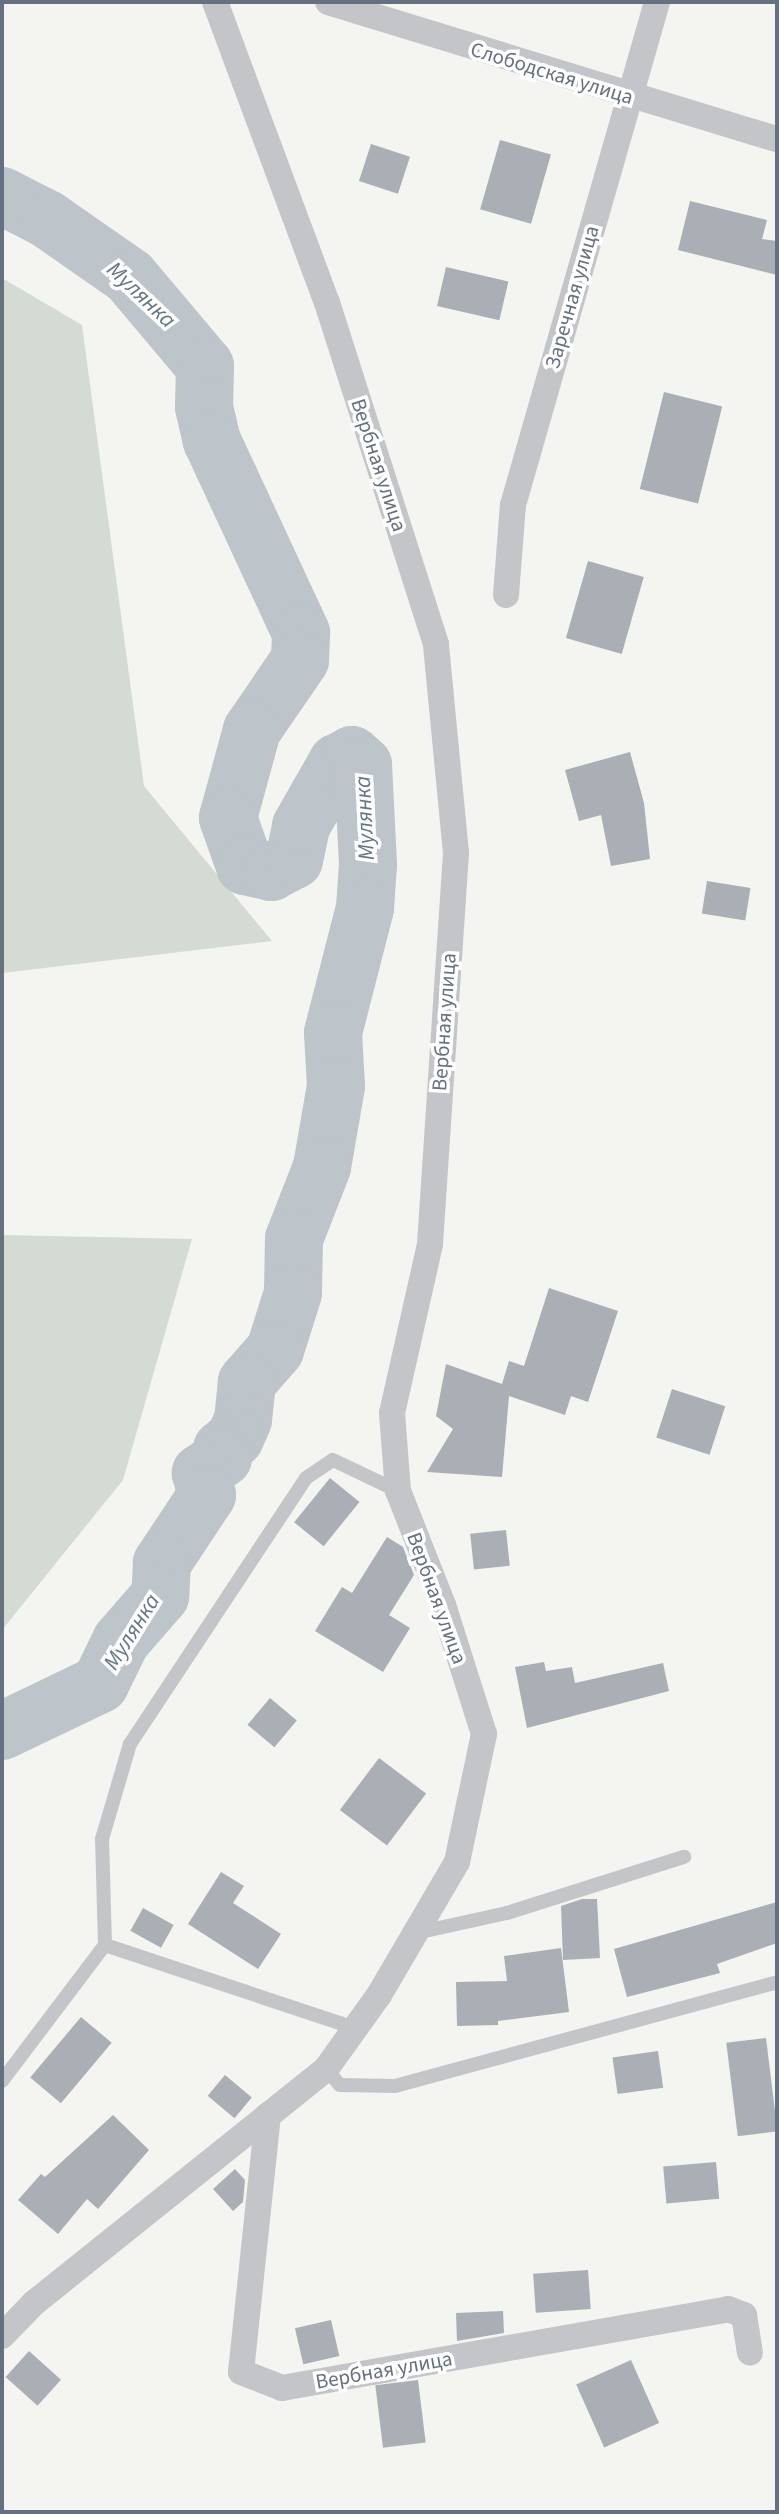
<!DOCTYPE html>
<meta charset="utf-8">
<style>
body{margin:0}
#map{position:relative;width:779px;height:2514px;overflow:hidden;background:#f4f4f1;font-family:"Source Sans 3",sans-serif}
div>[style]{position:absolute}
.green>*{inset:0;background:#d4dbd2}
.river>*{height:58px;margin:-29px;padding:0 29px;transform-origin:29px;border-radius:29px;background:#bdc4ca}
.building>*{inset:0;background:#a9afb5;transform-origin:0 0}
.lane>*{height:14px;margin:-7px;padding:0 7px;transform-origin:7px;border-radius:7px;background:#c3c5c9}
.street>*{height:26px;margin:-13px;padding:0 13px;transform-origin:13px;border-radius:13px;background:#c3c5c9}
span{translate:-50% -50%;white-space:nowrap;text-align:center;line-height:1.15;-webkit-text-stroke:7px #fff;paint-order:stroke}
.street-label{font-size:21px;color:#657080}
.water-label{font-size:23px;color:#667784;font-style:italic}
.frame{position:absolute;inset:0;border:4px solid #657080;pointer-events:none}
</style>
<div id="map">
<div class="green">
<div style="clip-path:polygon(2px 278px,82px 325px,144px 786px,272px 941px,2px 973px)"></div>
<div style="clip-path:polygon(2px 1235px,192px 1239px,123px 1480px,2px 1630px)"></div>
</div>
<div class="river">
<div style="left:2px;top:196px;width:51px;rotate:27.1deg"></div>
<div style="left:47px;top:219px;width:101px;rotate:34.9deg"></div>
<div style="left:130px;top:277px;width:116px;rotate:49.9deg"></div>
<div style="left:205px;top:366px;width:41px;rotate:91.4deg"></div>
<div style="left:204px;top:407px;width:35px;rotate:77deg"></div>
<div style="left:212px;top:441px;width:212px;rotate:65.1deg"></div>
<div style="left:301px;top:633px;width:27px;rotate:92deg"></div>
<div style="left:300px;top:660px;width:85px;rotate:124.4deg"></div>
<div style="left:252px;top:730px;width:91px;rotate:105.3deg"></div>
<div style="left:228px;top:818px;width:51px;rotate:70.5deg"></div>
<div style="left:245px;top:866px;width:27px;rotate:13deg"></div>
<div style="left:271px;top:872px;width:26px;rotate:-28deg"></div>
<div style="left:294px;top:860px;width:35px;rotate:-78deg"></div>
<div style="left:301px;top:826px;width:73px;rotate:-60.3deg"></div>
<div style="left:337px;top:763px;width:17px;rotate:-28deg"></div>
<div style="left:352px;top:755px;width:15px;rotate:42deg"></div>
<div style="left:363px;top:765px;width:100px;rotate:87.1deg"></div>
<div style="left:368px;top:865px;width:43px;rotate:94deg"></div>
<div style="left:365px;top:908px;width:129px;rotate:104.4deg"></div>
<div style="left:333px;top:1033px;width:53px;rotate:86.8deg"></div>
<div style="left:336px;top:1086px;width:82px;rotate:99.8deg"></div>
<div style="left:322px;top:1167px;width:77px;rotate:111.3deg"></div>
<div style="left:294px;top:1239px;width:54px;rotate:91.1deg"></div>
<div style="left:293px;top:1293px;width:60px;rotate:107.5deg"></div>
<div style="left:275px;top:1350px;width:43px;rotate:131.2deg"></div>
<div style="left:247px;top:1382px;width:38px;rotate:96deg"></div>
<div style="left:243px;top:1420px;width:20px;rotate:114deg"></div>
<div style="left:235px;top:1438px;width:17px;rotate:140deg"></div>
<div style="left:222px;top:1449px;width:9px;rotate:84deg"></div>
<div style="left:223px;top:1458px;width:27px;rotate:146deg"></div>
<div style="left:201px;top:1473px;width:23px;rotate:75deg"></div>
<div style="left:207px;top:1495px;width:82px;rotate:123.5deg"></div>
<div style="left:162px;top:1563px;width:33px;rotate:93deg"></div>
<div style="left:160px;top:1596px;width:60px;rotate:130.9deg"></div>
<div style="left:121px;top:1641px;width:48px;rotate:116deg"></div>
<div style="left:100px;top:1684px;width:109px;rotate:154.4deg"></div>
</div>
<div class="building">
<div style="left:500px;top:140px;width:53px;height:72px;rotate:16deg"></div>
<div style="left:371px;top:144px;width:41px;height:39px;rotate:18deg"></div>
<div style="clip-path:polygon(690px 201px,767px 220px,762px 239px,777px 241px,777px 275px,678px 250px)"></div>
<div style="left:446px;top:267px;width:64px;height:40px;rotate:13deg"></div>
<div style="left:664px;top:392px;width:60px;height:100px;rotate:14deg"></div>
<div style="left:588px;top:561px;width:58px;height:80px;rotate:16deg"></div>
<div style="clip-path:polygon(630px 752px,644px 803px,650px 859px,611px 866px,601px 815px,579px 821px,565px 770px)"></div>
<div style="left:707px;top:881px;width:44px;height:33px;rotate:9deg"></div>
<div style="clip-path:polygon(549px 1288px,618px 1311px,588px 1402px,571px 1396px,565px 1415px,509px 1396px,502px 1477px,427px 1472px,453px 1429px,436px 1416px,446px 1364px,502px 1384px,509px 1361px,524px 1366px)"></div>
<div style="left:672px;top:1389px;width:56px;height:51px;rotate:18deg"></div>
<div style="left:330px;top:1478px;width:38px;height:57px;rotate:39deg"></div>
<div style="left:506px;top:1530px;width:36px;height:36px;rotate:84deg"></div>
<div style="clip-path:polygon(387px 1537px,403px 1547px,414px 1575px,389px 1615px,410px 1628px,383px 1672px,315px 1631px,342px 1587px,352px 1593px)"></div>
<div style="clip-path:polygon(544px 1662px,546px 1671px,572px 1667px,575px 1683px,663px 1663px,669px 1691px,527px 1728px,515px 1667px)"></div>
<div style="left:270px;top:1698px;width:35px;height:35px;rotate:40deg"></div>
<div style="left:379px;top:1758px;width:59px;height:65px;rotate:37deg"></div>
<div style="clip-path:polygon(221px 1872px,244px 1886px,233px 1903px,281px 1934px,258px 1969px,188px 1924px)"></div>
<div style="clip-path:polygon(582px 1899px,597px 1899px,600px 1958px,563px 1960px,561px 1906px)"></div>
<div style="clip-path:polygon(777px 1902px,777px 1943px,717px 1964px,720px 1973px,627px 1997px,614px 1949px)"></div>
<div style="left:143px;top:1908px;width:35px;height:26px;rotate:29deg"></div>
<div style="clip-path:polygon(561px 1948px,569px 2012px,498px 2021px,498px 2025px,457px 2026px,456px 1982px,507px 1981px,504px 1956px)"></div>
<div style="left:81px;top:2017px;width:40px;height:79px;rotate:40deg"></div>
<div style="left:766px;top:2038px;width:94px;height:40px;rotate:83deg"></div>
<div style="left:658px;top:2051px;width:37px;height:46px;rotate:82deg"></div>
<div style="left:225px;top:2075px;width:35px;height:27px;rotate:40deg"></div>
<div style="clip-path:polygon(113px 2115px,149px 2150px,98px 2209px,87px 2199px,58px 2234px,18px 2200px,41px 2174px,45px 2177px)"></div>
<div style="left:716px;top:2162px;width:37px;height:53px;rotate:85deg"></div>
<div style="clip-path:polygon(235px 2169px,245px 2180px,243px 2202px,233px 2211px,213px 2189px)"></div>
<div style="left:588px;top:2270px;width:39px;height:55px;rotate:86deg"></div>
<div style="clip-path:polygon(503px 2311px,504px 2333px,457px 2341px,456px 2313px)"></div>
<div style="left:331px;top:2320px;width:37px;height:37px;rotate:77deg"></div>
<div style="left:29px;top:2351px;width:43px;height:35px;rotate:42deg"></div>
<div style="left:631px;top:2360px;width:69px;height:60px;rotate:66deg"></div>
<div style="left:418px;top:2380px;width:63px;height:43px;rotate:83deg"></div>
</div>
<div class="lane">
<div style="left:416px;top:1933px;width:93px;rotate:-12.4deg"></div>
<div style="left:507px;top:1913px;width:186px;rotate:-17.6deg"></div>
<div style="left:105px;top:1945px;width:262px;rotate:18.4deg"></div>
<div style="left:326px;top:2069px;width:21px;rotate:49deg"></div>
<div style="left:340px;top:2085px;width:55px;rotate:1deg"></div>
<div style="left:395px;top:2086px;width:396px;rotate:-15.2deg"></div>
<div style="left:2px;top:2081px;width:171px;rotate:-52.9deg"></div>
<div style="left:105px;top:1945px;width:106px;rotate:-91.6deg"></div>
<div style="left:102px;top:1839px;width:99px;rotate:-73.6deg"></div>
<div style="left:130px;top:1744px;width:319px;rotate:-56.5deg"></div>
<div style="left:306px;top:1478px;width:32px;rotate:-34deg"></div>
<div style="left:333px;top:1460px;width:72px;rotate:25.5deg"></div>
</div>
<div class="street">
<div style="left:328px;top:2px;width:469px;rotate:17deg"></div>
<div style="left:506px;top:595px;width:90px;rotate:-85.6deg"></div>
<div style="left:513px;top:505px;width:523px;rotate:-74.02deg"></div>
<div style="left:268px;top:2115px;width:258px;rotate:96deg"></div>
<div style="left:241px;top:2372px;width:44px;rotate:21.3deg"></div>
<div style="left:282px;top:2388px;width:453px;rotate:-10deg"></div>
<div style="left:728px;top:2309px;width:17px;rotate:21deg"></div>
<div style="left:744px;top:2315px;width:38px;rotate:81deg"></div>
<div style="left:2px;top:2336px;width:46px;rotate:-45.9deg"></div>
<div style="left:34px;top:2303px;width:374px;rotate:-38.7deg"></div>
<div style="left:326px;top:2069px;width:91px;rotate:-54.4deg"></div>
<div style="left:379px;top:1995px;width:154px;rotate:-59.6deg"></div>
<div style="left:457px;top:1862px;width:131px;rotate:-78.1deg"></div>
<div style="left:484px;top:1734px;width:135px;rotate:-107.6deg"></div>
<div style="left:443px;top:1605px;width:123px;rotate:-111.5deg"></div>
<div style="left:398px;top:1491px;width:78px;rotate:-94.4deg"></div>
<div style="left:392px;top:1413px;width:173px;rotate:-77.3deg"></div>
<div style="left:430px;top:1244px;width:392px;rotate:-86.2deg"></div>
<div style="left:456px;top:853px;width:210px;rotate:-95.5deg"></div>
<div style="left:436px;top:644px;width:358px;rotate:-107.7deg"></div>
<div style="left:327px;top:303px;width:321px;rotate:-110.4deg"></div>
</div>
<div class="street-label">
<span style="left:552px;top:73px;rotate:17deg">Слободская улица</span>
<span style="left:572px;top:297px;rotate:-74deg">Заречная улица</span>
<span style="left:379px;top:465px;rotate:72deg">Вербная улица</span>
<span style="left:444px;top:1022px;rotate:-86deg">Вербная улица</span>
<span style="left:437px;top:1598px;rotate:70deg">Вербная улица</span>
<span style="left:384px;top:2370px;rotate:-10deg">Вербная улица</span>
</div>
<div class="water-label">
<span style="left:141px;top:295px;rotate:43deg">Мулянка</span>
<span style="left:365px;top:818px;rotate:-93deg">Мулянка</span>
<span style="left:132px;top:1632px;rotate:-58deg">Мулянка</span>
</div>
<div class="frame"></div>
</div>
